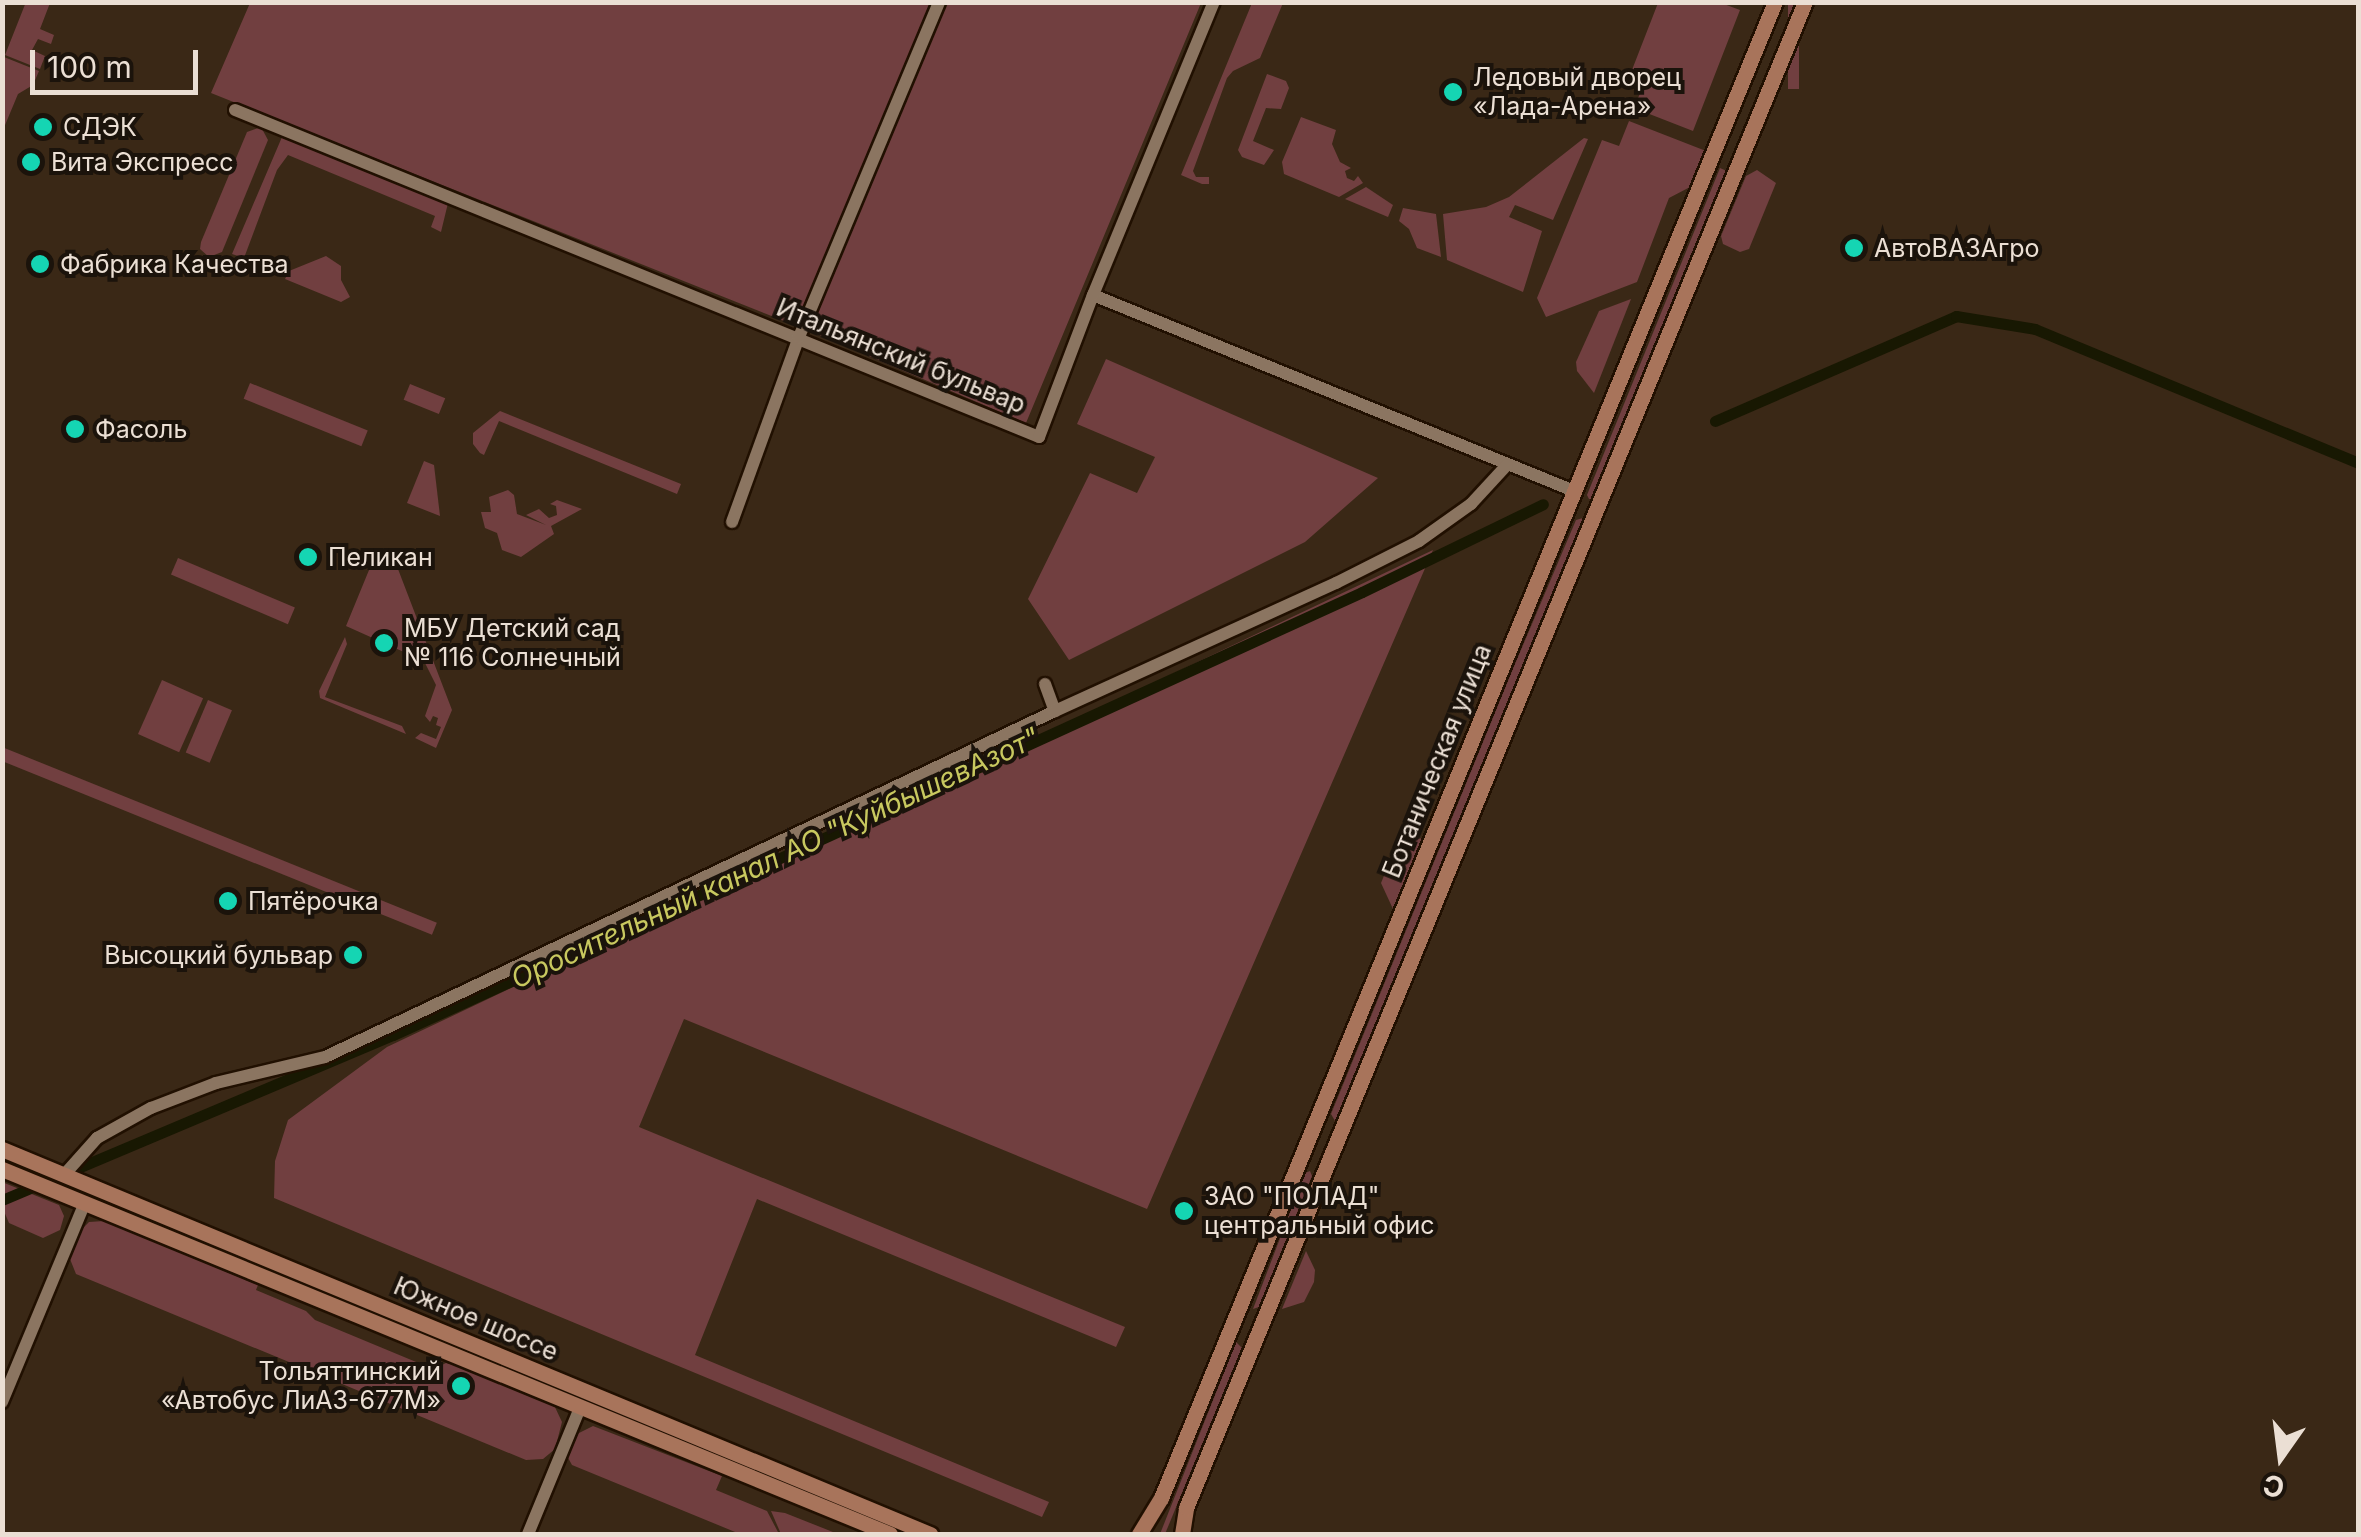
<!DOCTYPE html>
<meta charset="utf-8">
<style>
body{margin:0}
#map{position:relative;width:2361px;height:1537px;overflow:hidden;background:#3a2816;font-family:Inter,sans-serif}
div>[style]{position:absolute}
.green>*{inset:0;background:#713f40;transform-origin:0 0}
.canal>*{height:11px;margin:-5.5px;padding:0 5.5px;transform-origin:5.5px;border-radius:5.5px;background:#181802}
.roads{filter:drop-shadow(2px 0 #211001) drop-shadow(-2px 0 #211001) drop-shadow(0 2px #211001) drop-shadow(0 -2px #211001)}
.minor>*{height:12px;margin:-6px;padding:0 6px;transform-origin:6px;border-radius:6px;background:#8b7561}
.major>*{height:15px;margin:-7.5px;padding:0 7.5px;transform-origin:7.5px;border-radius:7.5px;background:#a8745b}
.dots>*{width:28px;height:28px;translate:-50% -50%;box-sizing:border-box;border:5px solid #1b130b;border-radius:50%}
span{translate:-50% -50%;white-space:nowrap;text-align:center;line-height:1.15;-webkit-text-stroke:8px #1b130b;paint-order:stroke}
.poi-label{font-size:25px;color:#ebdfd4}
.left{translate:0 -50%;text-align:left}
.right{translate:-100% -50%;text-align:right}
.street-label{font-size:25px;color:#ebdfd4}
.water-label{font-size:28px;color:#c8c85f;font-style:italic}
.frame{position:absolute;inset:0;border:5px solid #ebdfd4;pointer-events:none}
.north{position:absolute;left:2231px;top:1407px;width:100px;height:100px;-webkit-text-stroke:8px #1b130b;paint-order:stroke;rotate:194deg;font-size:28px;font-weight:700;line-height:40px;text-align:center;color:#ebdfd4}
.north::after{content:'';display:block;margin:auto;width:35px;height:45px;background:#ebdfd4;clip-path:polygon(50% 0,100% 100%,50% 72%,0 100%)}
.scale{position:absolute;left:30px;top:50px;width:168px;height:45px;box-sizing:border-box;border:5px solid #ebdfd4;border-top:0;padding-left:12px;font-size:30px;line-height:35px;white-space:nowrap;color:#ebdfd4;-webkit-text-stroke:8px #1b130b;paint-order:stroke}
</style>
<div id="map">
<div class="green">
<div style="clip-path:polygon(26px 2px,50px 3px,40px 29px,54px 35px,51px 44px,38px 39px,32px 50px,45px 56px,40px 69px,5px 55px)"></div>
<div style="clip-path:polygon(250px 3px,1201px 3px,1026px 423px,817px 334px,211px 93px)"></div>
<div style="clip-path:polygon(1252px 3px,1283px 3px,1260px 58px,1233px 71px,1227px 78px,1193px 171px,1196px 177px,1209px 177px,1209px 184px,1202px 184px,1181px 175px)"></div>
<div style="clip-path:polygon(1658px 3px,1721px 3px,1740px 10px,1693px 131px,1634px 108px,1645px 81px,1630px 75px)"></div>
<div style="left:1788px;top:3px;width:11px;height:86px"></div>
<div style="clip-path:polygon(4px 57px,39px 71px,33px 85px,18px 94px,3px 130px)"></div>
<div style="clip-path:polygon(1267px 74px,1286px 81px,1289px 88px,1281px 109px,1266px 108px,1253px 141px,1274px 150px,1264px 165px,1242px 157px,1238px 150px)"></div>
<div style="clip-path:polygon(1301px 117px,1336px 130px,1332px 144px,1340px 162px,1351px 168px,1345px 171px,1347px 178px,1354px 181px,1358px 176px,1363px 183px,1339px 197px,1284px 174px,1282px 162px)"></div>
<div style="clip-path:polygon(1629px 121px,1706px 151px,1692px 186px,1669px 198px,1637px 282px,1546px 317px,1537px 298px,1602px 140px,1619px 146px)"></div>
<div style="clip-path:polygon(261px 127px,268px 140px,222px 252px,209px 257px,200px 249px,201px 242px,247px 132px)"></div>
<div style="clip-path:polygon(282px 137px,448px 203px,441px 232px,431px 227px,435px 216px,288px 155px,277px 170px,244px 258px,232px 254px)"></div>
<div style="clip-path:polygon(1584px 138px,1588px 139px,1553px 220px,1515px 205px,1509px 217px,1542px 231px,1523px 292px,1447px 260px,1443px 214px,1486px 207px,1509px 197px)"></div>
<div style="clip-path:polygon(1720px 168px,1729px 172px,1593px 499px,1589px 499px,1587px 495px)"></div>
<div style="clip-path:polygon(1757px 170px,1776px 183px,1749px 249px,1740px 252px,1723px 244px,1721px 236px,1746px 176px)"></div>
<div style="clip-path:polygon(1366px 187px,1393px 205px,1388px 217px,1345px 199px)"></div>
<div style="clip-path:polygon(1403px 208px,1436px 214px,1441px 257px,1417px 248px,1409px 229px,1399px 221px)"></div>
<div style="clip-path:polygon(326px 256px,341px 266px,341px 280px,350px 297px,341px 302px,285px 279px,289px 271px)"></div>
<div style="clip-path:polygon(1631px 299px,1594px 393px,1577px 371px,1576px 362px,1599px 311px)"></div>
<div style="clip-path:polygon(1106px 359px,1378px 478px,1305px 542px,1069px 660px,1028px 599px,1090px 473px,1137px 493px,1155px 457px,1077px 424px)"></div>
<div style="left:250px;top:383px;width:127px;height:17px;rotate:22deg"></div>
<div style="left:410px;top:384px;width:38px;height:17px;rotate:22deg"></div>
<div style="clip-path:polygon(500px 411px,681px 484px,677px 494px,499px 421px,484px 455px,480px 453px,473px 444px,473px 433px)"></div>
<div style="clip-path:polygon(424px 461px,434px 465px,440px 516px,407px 503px)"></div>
<div style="clip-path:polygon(508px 490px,514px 495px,517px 514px,546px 525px,526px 515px,539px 509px,549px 518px,557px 515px,556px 506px,550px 504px,557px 500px,582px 509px,551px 526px,554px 534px,521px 557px,502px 550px,497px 533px,485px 528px,481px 512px,491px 512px,489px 497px)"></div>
<div style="clip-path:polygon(1583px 518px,1340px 1119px,1335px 1121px,1331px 1114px,1512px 671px,1576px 520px)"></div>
<div style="clip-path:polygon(1433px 550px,1147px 1209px,684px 1019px,639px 1127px,1125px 1327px,1116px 1347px,757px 1199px,695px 1355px,1049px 1502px,1042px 1517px,274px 1198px,275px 1161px,288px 1120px,387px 1047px)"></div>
<div style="clip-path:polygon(386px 551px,393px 556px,452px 710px,436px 748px,415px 738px,421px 733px,436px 739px,441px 727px,436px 725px,438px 718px,433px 716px,430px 722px,425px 716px,436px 685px,424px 661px,426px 655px,417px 651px,415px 657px,346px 626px,376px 553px)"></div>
<div style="left:178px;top:558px;width:127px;height:18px;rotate:23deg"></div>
<div style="clip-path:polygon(345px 637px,347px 644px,325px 697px,402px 726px,406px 734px,320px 698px,319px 691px)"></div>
<div style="left:162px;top:680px;width:45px;height:59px;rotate:24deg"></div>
<div style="left:208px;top:700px;width:26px;height:57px;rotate:23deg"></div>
<div style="left:2px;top:747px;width:469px;height:13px;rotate:22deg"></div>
<div style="clip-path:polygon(1422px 838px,1393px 909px,1381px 883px,1397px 844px)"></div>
<div style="clip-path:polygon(1310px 1171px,1312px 1176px,1259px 1307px,1253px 1309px,1305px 1173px)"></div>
<div style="clip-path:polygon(2px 1182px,59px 1205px,64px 1216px,60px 1230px,43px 1238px,9px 1223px,3px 1209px)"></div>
<div style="clip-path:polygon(104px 1221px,258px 1285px,256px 1290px,306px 1311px,315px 1320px,433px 1369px,446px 1363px,458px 1366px,554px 1405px,562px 1422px,555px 1449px,543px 1459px,526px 1460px,76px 1274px,68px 1254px,76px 1235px,89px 1222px)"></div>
<div style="clip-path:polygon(1306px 1251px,1315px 1270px,1314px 1282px,1304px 1302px,1282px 1309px)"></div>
<div style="clip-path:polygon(1236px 1342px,1242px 1348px,1165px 1534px,1160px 1534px)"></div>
<div style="clip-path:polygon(593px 1426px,722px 1476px,716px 1490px,767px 1511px,779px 1534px,740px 1534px,572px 1465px,567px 1456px,573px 1436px)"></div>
<div style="clip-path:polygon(771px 1511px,785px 1513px,838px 1534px,781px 1534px)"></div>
</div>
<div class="canal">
<div style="left:1715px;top:421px;width:263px;rotate:-23.5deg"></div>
<div style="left:1956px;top:316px;width:80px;rotate:9.3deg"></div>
<div style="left:2035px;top:329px;width:350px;rotate:22.5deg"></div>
<div style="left:2px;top:1200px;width:424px;rotate:-22.9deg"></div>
<div style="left:393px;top:1035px;width:1065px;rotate:-24.57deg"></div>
<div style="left:1362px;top:592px;width:201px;rotate:-25.9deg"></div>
</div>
<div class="roads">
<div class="minor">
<div style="left:235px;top:110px;width:868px;rotate:22.13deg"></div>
<div style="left:1039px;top:437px;width:152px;rotate:-69.2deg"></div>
<div style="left:1093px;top:295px;width:519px;rotate:22.17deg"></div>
<div style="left:1093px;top:295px;width:317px;rotate:-67.6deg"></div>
<div style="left:732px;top:522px;width:197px;rotate:-70.1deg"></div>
<div style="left:799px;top:337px;width:363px;rotate:-67.3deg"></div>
<div style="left:1045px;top:684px;width:29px;rotate:70deg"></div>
<div style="left:64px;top:1175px;width:50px;rotate:-48.3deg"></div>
<div style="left:97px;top:1138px;width:62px;rotate:-29.1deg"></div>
<div style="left:151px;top:1108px;width:70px;rotate:-21deg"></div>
<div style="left:216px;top:1083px;width:112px;rotate:-13.4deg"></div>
<div style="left:325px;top:1057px;width:808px;rotate:-25.36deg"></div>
<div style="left:1055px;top:711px;width:309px;rotate:-24.5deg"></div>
<div style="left:1336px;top:583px;width:93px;rotate:-26.8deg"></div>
<div style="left:1419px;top:541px;width:64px;rotate:-35.4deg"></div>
<div style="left:1471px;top:504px;width:53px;rotate:-47.3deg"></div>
<div style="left:2px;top:1402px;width:216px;rotate:-67.4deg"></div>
<div style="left:528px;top:1534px;width:136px;rotate:-67.6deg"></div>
</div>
<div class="major">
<div style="left:2px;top:1149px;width:1005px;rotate:22.53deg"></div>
<div style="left:2px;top:1169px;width:960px;rotate:22.34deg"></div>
<div style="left:1139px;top:1534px;width:42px;rotate:-58.6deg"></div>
<div style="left:1161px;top:1498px;width:1617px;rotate:-67.69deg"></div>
<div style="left:1182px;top:1534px;width:26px;rotate:-81deg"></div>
<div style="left:1186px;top:1508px;width:1628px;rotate:-67.66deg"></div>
</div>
</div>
<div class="dots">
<div style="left:1453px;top:92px;background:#15d5b3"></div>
<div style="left:43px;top:127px;background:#15d5b3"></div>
<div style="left:31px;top:162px;background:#15d5b3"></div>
<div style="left:1854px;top:248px;background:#15d5b3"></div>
<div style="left:40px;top:264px;background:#15d5b3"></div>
<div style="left:75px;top:429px;background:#15d5b3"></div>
<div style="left:308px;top:557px;background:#15d5b3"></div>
<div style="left:384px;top:643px;background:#15d5b3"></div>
<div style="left:228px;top:901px;background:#15d5b3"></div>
<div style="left:353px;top:955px;background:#15d5b3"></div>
<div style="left:1184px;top:1211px;background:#15d5b3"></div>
<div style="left:461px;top:1386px;background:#15d5b3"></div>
</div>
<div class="poi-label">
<span class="left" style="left:1473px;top:92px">Ледовый дворец<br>«Лада-Арена»</span>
<span class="left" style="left:63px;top:127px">СДЭК</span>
<span class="left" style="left:51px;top:162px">Вита Экспресс</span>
<span class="left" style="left:1874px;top:248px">АвтоВАЗАгро</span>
<span class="left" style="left:60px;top:264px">Фабрика Качества</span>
<span class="left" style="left:95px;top:429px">Фасоль</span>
<span class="left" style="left:328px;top:557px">Пеликан</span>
<span class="left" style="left:404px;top:643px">МБУ Детский сад<br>№ 116 Солнечный</span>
<span class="left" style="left:248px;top:901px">Пятёрочка</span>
<span class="right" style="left:333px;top:955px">Высоцкий бульвар</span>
<span class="left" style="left:1204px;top:1211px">ЗАО "ПОЛАД"<br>центральный офис</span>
<span class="right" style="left:441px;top:1386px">Тольяттинский<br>«Автобус ЛиАЗ-677М»</span>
</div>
<div class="street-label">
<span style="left:901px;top:356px;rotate:22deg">Итальянский бульвар</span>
<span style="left:1437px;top:761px;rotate:-68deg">Ботаническая улица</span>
<span style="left:476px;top:1319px;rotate:23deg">Южное шоссе</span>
</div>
<div class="water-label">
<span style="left:775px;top:858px;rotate:-25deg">Оросительный канал АО "КуйбышевАзот"</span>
</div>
<div class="frame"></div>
<div class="north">С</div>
<div class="scale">100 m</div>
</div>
